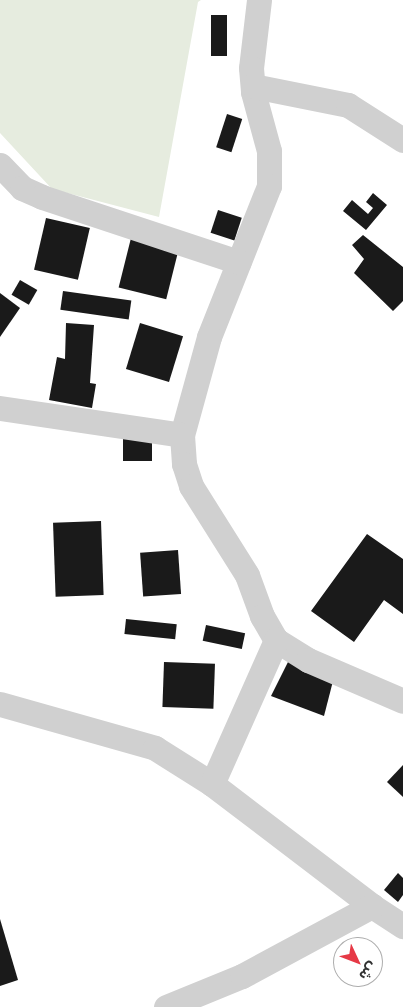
<!DOCTYPE html>
<meta charset="utf-8">
<style>
body{margin:0}
#map{position:relative;width:403px;height:1007px;overflow:hidden;background:#fff;font-family:"Roboto Condensed","Noto Sans Arabic",sans-serif}
div>[style]{position:absolute}
.green>*{inset:0;background:#e6ecdf}
.building>*{inset:0;background:#1a1a1a;transform-origin:0 0}
.minor>*{height:25px;margin:-12.5px;padding:0 12.5px;transform-origin:12.5px;border-radius:12.5px;background:#d0d0d0}
span{translate:-50% -50%;white-space:nowrap;text-align:center;line-height:1.15;-webkit-text-stroke:5px #fff;paint-order:stroke}
.north{position:absolute;left:333px;top:937px;width:50px;height:50px;box-sizing:border-box;background:#fff;border:1px solid #adadad;border-radius:50%;rotate:133deg;font-size:14px;font-weight:700;line-height:20px;text-align:center;color:#333}
.north::after{content:'';display:block;margin:auto;width:18px;height:22px;background:#e63946;clip-path:polygon(50% 0,100% 100%,50% 72%,0 100%)}
</style>
<div id="map">
<div class="green">
<div style="clip-path:polygon(0 0,201px 0,198px 2px,159px 217px,52px 189px,0 133px)"></div>
</div>
<div class="building">
<div style="left:211px;top:15px;width:16px;height:41px"></div>
<div style="left:227px;top:114px;width:16px;height:35px;rotate:18deg"></div>
<div style="clip-path:polygon(373px 193px,387px 205px,366px 230px,343px 211px,352px 200px,368px 214px,373px 208px,366px 202px)"></div>
<div style="left:218px;top:210px;width:25px;height:24px;rotate:18deg"></div>
<div style="left:46px;top:218px;width:45px;height:53px;rotate:13deg"></div>
<div style="clip-path:polygon(363px 235px,403px 267px,403px 301px,393px 311px,354px 273px,364px 259px,352px 245px)"></div>
<div style="left:131px;top:238px;width:49px;height:51px;rotate:14deg"></div>
<div style="left:20px;top:280px;width:20px;height:17px;rotate:30deg"></div>
<div style="left:63px;top:291px;width:69px;height:19px;rotate:8deg"></div>
<div style="clip-path:polygon(0 293px,20px 308px,0 337px)"></div>
<div style="clip-path:polygon(66px 323px,94px 325px,90px 383px,96px 384px,92px 408px,49px 400px,57px 357px,65px 359px)"></div>
<div style="left:140px;top:323px;width:45px;height:48px;rotate:17deg"></div>
<div style="left:152px;top:439px;width:22px;height:29px;rotate:90deg"></div>
<div style="left:101px;top:521px;width:74px;height:48px;rotate:88deg"></div>
<div style="clip-path:polygon(367px 534px,403px 559px,403px 614px,384px 600px,354px 642px,311px 611px)"></div>
<div style="left:178px;top:550px;width:44px;height:38px;rotate:86deg"></div>
<div style="left:126px;top:619px;width:51px;height:15px;rotate:6deg"></div>
<div style="left:206px;top:625px;width:40px;height:16px;rotate:12deg"></div>
<div style="clip-path:polygon(289px 660px,333px 681px,324px 716px,271px 696px)"></div>
<div style="left:164px;top:662px;width:51px;height:45px;rotate:2deg"></div>
<div style="clip-path:polygon(403px 765px,403px 797px,387px 782px)"></div>
<div style="clip-path:polygon(398px 873px,403px 878px,403px 895px,398px 902px,384px 890px)"></div>
<div style="clip-path:polygon(0 919px,18px 980px,0 986px)"></div>
</div>
<div class="minor">
<div style="left:259px;top:0;width:68px;rotate:96.7deg"></div>
<div style="left:251px;top:68px;width:24px;rotate:85deg"></div>
<div style="left:253px;top:92px;width:61px;rotate:74.8deg"></div>
<div style="left:269px;top:151px;width:35px;rotate:90deg"></div>
<div style="left:269px;top:186px;width:162px;rotate:111.7deg"></div>
<div style="left:209px;top:337px;width:102px;rotate:105.4deg"></div>
<div style="left:182px;top:435px;width:29px;rotate:86deg"></div>
<div style="left:184px;top:464px;width:23px;rotate:72deg"></div>
<div style="left:191px;top:486px;width:105px;rotate:57.8deg"></div>
<div style="left:247px;top:575px;width:44px;rotate:69.9deg"></div>
<div style="left:262px;top:616px;width:28px;rotate:60deg"></div>
<div style="left:276px;top:640px;width:38px;rotate:32deg"></div>
<div style="left:308px;top:660px;width:103px;rotate:23.3deg"></div>
<div style="left:253px;top:86px;width:97px;rotate:11.3deg"></div>
<div style="left:348px;top:105px;width:65px;rotate:32.5deg"></div>
<div style="left:0;top:165px;width:32px;rotate:46deg"></div>
<div style="left:22px;top:188px;width:22px;rotate:24deg"></div>
<div style="left:42px;top:197px;width:207px;rotate:18.3deg"></div>
<div style="left:0;top:408px;width:184px;rotate:8.4deg"></div>
<div style="left:0;top:704px;width:161px;rotate:15.8deg"></div>
<div style="left:155px;top:748px;width:67px;rotate:32.3deg"></div>
<div style="left:212px;top:784px;width:201px;rotate:37.3deg"></div>
<div style="left:372px;top:906px;width:37px;rotate:33deg"></div>
<div style="left:212px;top:784px;width:158px;rotate:-66deg"></div>
<div style="left:166px;top:1007px;width:82px;rotate:-22.2deg"></div>
<div style="left:242px;top:976px;width:148px;rotate:-28.3deg"></div>
</div>
<div class="north">ش</div>
</div>
